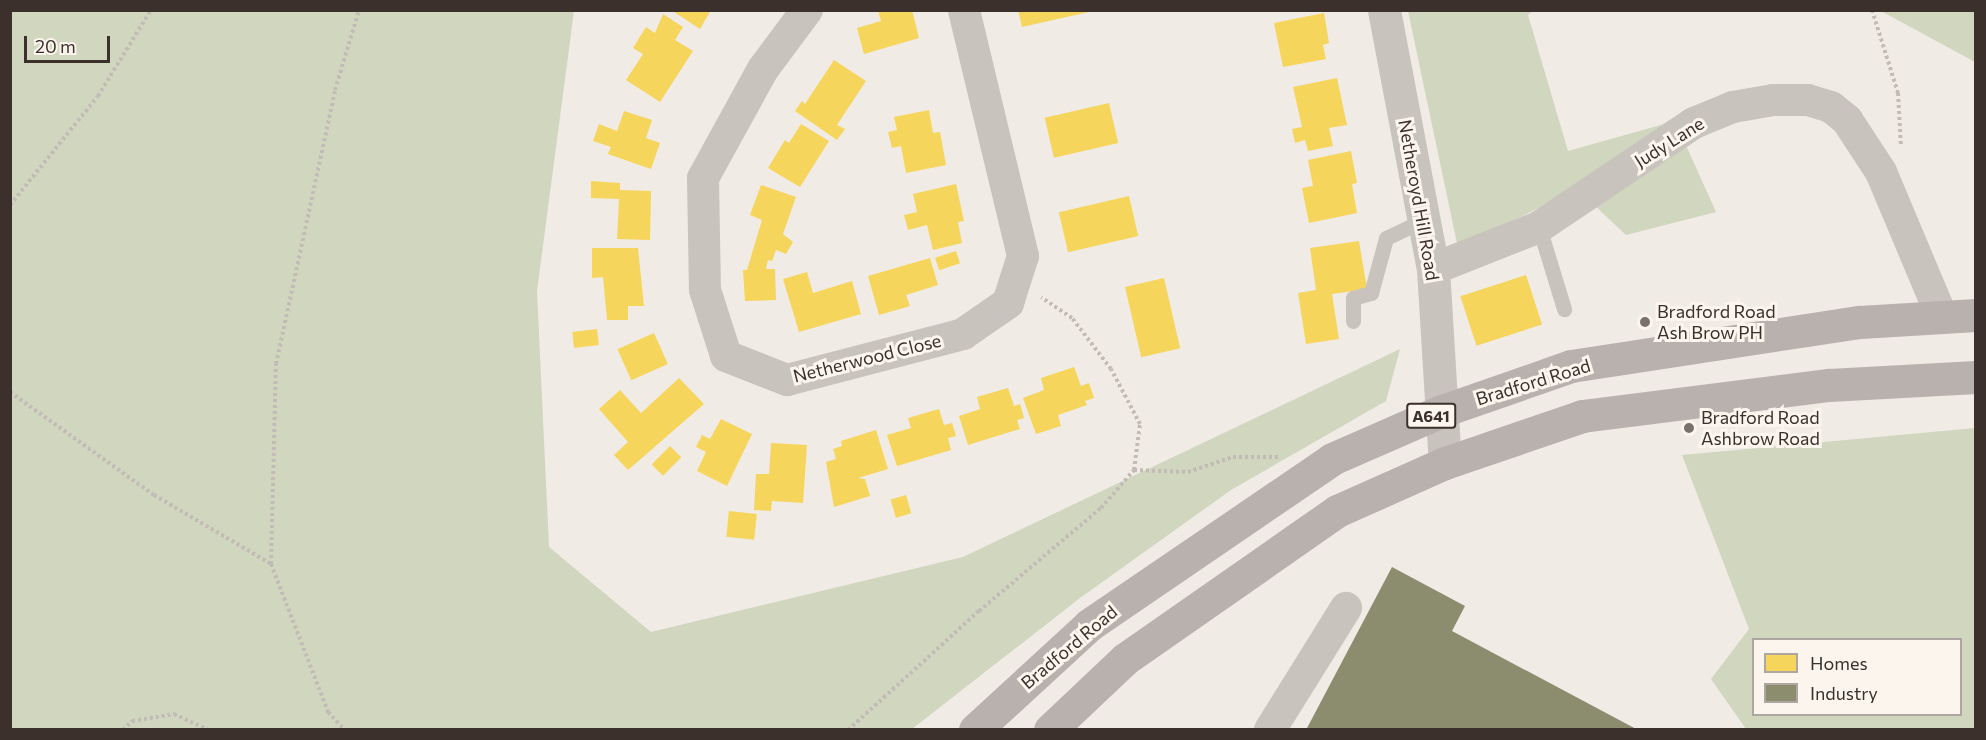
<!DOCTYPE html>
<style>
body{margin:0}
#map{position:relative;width:1986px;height:740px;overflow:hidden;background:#f0ebe5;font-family:Commissioner,sans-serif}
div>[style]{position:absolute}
.green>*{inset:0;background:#d1d6bf}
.homes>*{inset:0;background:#f6d55c;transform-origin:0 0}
.industry>*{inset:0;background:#8c8c6e}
.path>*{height:4px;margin-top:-2px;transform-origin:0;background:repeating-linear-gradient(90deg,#c2bbb6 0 3px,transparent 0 6px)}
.service>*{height:15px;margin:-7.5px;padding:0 7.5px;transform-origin:7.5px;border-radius:7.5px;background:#c9c3be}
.minor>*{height:32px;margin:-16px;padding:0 16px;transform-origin:16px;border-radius:16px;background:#c9c3be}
.tertiary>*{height:33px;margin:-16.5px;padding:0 16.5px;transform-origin:16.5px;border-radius:16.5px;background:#c9c3be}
.primary>*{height:33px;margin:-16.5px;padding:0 16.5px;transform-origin:16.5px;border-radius:16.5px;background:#b8b1ad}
.dots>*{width:16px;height:16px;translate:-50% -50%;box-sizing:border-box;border:3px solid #fbf5ee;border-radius:50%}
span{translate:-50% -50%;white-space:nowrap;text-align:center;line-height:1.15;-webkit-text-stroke:6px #fbf5ee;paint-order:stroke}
.shield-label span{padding:2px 4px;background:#fbf5ee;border:2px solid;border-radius:4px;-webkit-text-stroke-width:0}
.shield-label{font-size:16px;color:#3b302b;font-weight:700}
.street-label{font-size:18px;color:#3b302b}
.poi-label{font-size:18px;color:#3b302b}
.left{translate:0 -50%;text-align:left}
.frame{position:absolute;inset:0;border:12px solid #3b302b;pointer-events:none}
.legend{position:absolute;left:1752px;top:638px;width:210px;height:78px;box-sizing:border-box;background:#fbf5ee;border:2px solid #aea6a0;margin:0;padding:8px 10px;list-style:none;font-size:18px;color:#3b302b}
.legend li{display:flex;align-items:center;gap:12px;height:30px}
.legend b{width:30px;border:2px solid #aea6a0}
.scale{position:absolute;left:24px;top:36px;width:86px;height:27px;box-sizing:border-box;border:3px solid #3b302b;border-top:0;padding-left:8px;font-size:18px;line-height:21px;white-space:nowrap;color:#3b302b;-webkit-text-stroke:4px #fbf5ee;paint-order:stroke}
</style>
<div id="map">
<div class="green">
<div style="clip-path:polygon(10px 11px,574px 11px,537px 291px,549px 547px,651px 632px,963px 557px,1400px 349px,1386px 401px,1231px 490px,1080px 598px,912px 729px,11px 729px)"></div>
<div style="clip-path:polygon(1408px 11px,1532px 11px,1528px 15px,1568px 151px,1675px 121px,1716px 212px,1626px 235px,1577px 189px,1458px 248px)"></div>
<div style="clip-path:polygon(1881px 11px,1975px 11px,1975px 62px)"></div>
<div style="clip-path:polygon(evenodd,1975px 428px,1975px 729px,1746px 729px,1711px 679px,1749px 629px,1682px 455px,1975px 428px,1754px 640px,1960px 640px,1960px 714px,1754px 714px,1754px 640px)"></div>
</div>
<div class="homes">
<div style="clip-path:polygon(671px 10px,711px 10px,700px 29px)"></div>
<div style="clip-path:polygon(878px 10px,912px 10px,919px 38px,864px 54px,857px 28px,881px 21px)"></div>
<div style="clip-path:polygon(1018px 10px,1088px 10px,1089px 12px,1022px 27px)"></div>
<div style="clip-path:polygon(1324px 13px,1329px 43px,1323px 45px,1326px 59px,1283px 67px,1274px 23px)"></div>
<div style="clip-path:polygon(663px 14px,683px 27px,675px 40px,693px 51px,660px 102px,626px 80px,643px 54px,633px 48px,646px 27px,655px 33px)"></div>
<div style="clip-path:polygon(834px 60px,866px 81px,837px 125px,845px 129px,837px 140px,795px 111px,802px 101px,805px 104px)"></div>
<div style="clip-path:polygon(1337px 78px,1347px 125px,1329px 128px,1333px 146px,1308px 151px,1305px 140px,1295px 143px,1292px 129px,1302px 127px,1293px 87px)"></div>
<div style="left:1109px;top:103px;width:41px;height:66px;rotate:77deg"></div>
<div style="clip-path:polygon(929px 110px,933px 133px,940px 132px,946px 165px,906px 173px,901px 146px,892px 148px,888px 132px,897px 130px,894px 117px)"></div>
<div style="clip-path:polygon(624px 111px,652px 120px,646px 138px,660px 143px,651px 169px,608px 154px,611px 147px,593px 141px,599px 124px,617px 131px)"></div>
<div style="clip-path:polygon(801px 124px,829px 141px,800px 187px,768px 168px,785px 140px,789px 143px)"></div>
<div style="clip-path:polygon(1351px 151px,1357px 183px,1352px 184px,1357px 213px,1309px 223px,1302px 188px,1313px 186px,1308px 160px)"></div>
<div style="clip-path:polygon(591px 181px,620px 183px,620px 190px,651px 191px,650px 240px,617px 239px,619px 199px,591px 198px)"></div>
<div style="clip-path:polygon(956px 184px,964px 221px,958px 222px,962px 243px,933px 250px,927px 225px,908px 230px,904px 215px,917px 212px,913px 194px)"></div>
<div style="clip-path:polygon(761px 185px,796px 197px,783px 234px,793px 242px,786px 254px,776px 250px,772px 261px,768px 260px,766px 269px,775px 269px,776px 300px,745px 301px,743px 270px,747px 270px,762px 220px,750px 215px)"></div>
<div style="left:1129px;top:196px;width:41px;height:72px;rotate:77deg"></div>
<div style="clip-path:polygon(1359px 241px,1367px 289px,1332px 294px,1339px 339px,1306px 344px,1298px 293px,1316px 290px,1310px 248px)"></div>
<div style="clip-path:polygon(592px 248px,638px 248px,644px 306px,628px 306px,628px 320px,607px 320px,603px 277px,592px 278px)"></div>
<div style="left:956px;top:251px;width:13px;height:22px;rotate:72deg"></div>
<div style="clip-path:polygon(930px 258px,938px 285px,906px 295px,910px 306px,879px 315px,868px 276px)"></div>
<div style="clip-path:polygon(807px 272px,813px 293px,852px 281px,861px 314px,799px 332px,783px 279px)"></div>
<div style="left:1526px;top:275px;width:52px;height:69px;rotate:72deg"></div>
<div style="left:1164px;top:278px;width:72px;height:40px;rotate:77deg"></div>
<div style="left:597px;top:329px;width:16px;height:25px;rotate:83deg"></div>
<div style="left:654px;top:333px;width:34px;height:40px;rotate:66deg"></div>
<div style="clip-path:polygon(1074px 367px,1081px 386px,1089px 383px,1094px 398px,1085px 401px,1087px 405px,1058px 415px,1061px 426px,1036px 434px,1023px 398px,1044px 390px,1041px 378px)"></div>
<div style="clip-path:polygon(679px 378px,704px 404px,628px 470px,614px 455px,628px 442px,599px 409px,620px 390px,641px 413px)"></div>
<div style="clip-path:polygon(1008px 388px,1014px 406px,1020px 404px,1024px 418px,1017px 420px,1020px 429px,968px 445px,959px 416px,980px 409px,977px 397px)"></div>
<div style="clip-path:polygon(939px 409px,944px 425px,952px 423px,956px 436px,948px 438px,951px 450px,897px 466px,887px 435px,911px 428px,908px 418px)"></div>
<div style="clip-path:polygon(721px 419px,752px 434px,727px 486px,697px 471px,706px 452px,696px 447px,702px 435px,710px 439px)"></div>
<div style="clip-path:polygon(876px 430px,888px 469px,858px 478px,865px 479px,870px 496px,834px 507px,826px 462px,836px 459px,833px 449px,842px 446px,841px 441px)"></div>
<div style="clip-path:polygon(771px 443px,807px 445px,803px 503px,772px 501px,771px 511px,754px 510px,756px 474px,769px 474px)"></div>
<div style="left:670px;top:446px;width:16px;height:26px;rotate:45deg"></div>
<div style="left:906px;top:495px;width:19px;height:16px;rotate:74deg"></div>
<div style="left:729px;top:511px;width:28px;height:26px;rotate:6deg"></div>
</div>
<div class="industry">
<div style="clip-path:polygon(1392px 567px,1465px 606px,1452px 631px,1638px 730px,1306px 730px)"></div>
</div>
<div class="path">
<div style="left:1872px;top:10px;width:87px;rotate:72.6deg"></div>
<div style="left:1898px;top:93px;width:54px;rotate:86.8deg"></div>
<div style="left:10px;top:205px;width:140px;rotate:-51.1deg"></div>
<div style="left:98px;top:96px;width:101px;rotate:-58.4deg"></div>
<div style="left:10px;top:392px;width:177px;rotate:35.6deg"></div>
<div style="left:154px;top:495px;width:136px;rotate:30.5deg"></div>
<div style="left:271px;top:564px;width:159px;rotate:68.9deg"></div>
<div style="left:328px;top:712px;width:25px;rotate:47deg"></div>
<div style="left:1134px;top:470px;width:54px;rotate:2.1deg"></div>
<div style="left:1188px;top:472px;width:47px;rotate:-18.4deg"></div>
<div style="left:1233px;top:457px;width:45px"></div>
<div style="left:271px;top:564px;width:200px;rotate:-88.6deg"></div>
<div style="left:276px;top:364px;width:280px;rotate:-77.8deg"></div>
<div style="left:335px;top:90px;width:84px;rotate:-73.3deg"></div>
<div style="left:123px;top:730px;width:13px;rotate:-45deg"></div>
<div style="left:132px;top:721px;width:43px;rotate:-9.5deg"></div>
<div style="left:174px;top:714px;width:38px;rotate:25deg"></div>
<div style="left:848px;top:730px;width:177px;rotate:-42.3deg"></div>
<div style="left:979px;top:611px;width:160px;rotate:-40.2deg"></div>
<div style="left:1101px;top:508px;width:50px;rotate:-49deg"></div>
<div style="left:1134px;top:470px;width:46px;rotate:-82.6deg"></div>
<div style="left:1140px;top:424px;width:62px;rotate:-117.8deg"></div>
<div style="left:1111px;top:369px;width:64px;rotate:-127.4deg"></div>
<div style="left:1072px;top:318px;width:37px;rotate:-146deg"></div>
</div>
<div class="service">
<div style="left:1539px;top:227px;width:86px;rotate:73deg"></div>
<div style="left:1353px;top:321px;width:23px;rotate:-90deg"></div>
<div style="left:1353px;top:298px;width:19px;rotate:-16deg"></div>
<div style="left:1371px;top:293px;width:57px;rotate:-74.7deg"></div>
<div style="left:1386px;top:238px;width:42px;rotate:-25.3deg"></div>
</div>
<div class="minor">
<div style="left:807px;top:10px;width:74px;rotate:126.7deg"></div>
<div style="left:763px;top:69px;width:124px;rotate:118.8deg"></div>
<div style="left:703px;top:178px;width:112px;rotate:89deg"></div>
<div style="left:705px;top:290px;width:69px;rotate:72.3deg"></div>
<div style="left:726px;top:356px;width:66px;rotate:21.5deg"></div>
<div style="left:787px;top:380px;width:182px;rotate:-14.6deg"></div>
<div style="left:963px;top:334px;width:55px;rotate:-34.6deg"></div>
<div style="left:1008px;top:303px;width:49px;rotate:-72.3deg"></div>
<div style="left:1023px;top:256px;width:253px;rotate:-103.5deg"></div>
<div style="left:1433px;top:269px;width:114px;rotate:-21.6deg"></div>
<div style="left:1539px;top:227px;width:187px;rotate:-33.9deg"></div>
<div style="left:1694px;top:123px;width:42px;rotate:-22.3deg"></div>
<div style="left:1733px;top:107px;width:41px;rotate:-9.9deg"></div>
<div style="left:1773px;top:100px;width:35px"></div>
<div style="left:1808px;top:100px;width:24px;rotate:17deg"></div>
<div style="left:1831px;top:107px;width:21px;rotate:39deg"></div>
<div style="left:1847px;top:120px;width:62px;rotate:56.8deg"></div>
<div style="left:1881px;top:172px;width:157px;rotate:67.2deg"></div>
<div style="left:1270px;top:730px;width:144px;rotate:-58.1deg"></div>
</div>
<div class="tertiary">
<div style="left:1384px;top:10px;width:264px;rotate:79.3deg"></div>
<div style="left:1433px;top:269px;width:194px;rotate:86.5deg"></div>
</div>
<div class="primary">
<div style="left:975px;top:730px;width:155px;rotate:-42.6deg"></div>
<div style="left:1089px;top:625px;width:294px;rotate:-34.3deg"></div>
<div style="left:1332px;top:459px;width:120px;rotate:-23.6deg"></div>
<div style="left:1442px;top:411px;width:137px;rotate:-19.2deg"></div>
<div style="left:1571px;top:366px;width:292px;rotate:-8.7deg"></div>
<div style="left:1860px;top:322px;width:116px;rotate:-3.5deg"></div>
<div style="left:1050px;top:730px;width:103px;rotate:-43.4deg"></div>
<div style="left:1125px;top:659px;width:259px;rotate:-34.9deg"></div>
<div style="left:1337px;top:511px;width:118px;rotate:-24deg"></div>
<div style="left:1445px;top:463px;width:145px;rotate:-18.9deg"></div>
<div style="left:1582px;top:416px;width:249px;rotate:-7.2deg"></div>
<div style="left:1829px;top:385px;width:147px;rotate:-3.1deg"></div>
</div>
<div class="dots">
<div style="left:1645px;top:322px;background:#7a716c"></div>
<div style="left:1689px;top:428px;background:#7a716c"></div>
</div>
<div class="shield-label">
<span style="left:1431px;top:416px">A641</span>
</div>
<div class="street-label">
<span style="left:1669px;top:142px;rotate:-32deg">Judy Lane</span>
<span style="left:1419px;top:200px;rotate:80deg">Netheroyd Hill Road</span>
<span style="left:867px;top:358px;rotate:-14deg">Netherwood Close</span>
<span style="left:1533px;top:382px;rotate:-17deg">Bradford Road</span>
<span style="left:1069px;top:647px;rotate:-40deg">Bradford Road</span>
</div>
<div class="poi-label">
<span class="left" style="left:1657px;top:322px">Bradford Road<br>Ash Brow PH</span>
<span class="left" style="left:1701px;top:428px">Bradford Road<br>Ashbrow Road</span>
</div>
<div class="frame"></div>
<ul class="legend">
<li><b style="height:16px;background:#f6d55c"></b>Homes</li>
<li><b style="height:16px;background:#8c8c6e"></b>Industry</li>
</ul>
<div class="scale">20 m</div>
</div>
